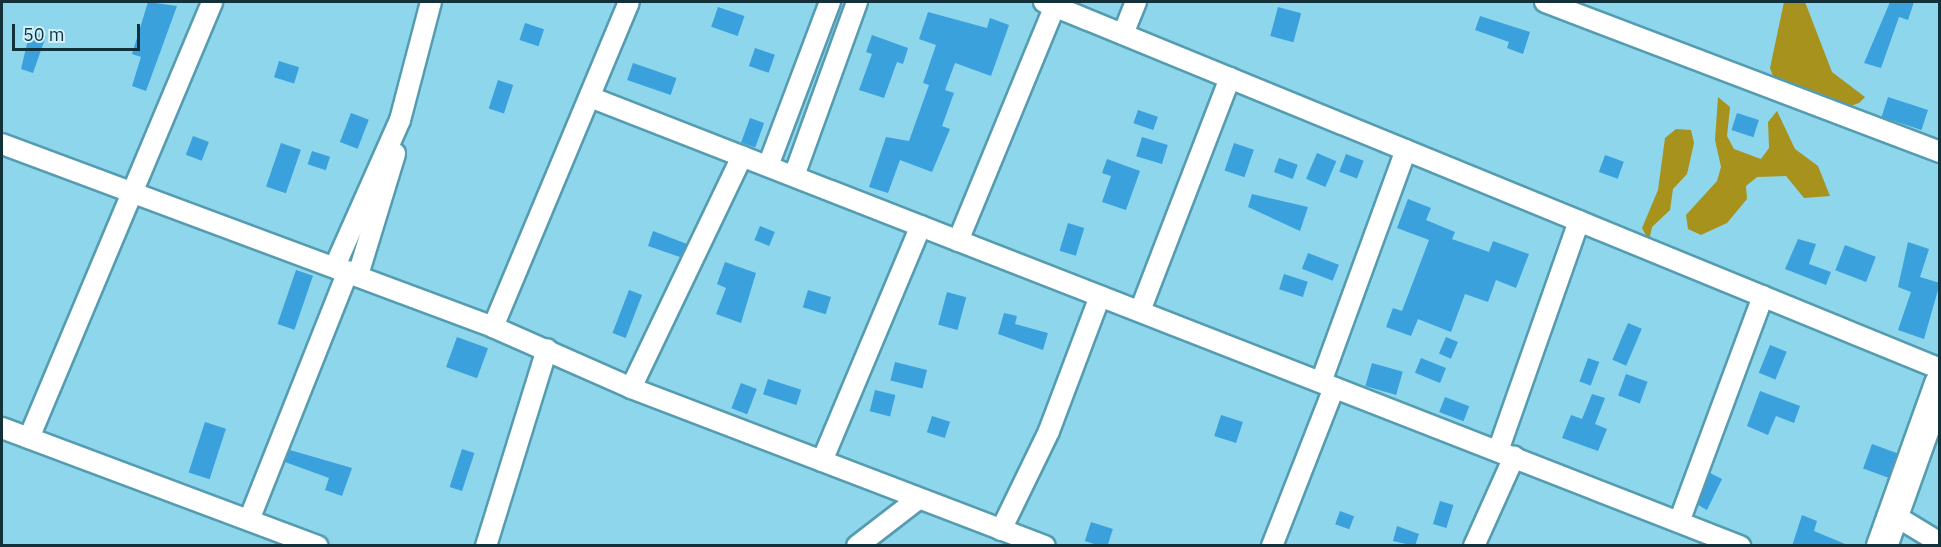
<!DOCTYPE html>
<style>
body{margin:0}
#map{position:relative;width:1941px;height:547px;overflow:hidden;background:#8ed6ec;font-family:"IBM Plex Sans",sans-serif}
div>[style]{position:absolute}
.forest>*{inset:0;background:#a6921d}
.building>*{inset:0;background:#3aa1dc;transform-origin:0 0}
.roads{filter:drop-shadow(2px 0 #559cb0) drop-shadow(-2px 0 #559cb0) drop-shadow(0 2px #559cb0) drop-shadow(0 -2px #559cb0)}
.minor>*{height:20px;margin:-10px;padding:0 10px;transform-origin:10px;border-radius:10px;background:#fff}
.highway>*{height:30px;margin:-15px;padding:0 15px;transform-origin:15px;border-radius:15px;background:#fff}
span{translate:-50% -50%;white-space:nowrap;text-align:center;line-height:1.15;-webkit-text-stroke:4.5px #cff1fc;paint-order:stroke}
.frame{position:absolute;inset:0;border:3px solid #13313a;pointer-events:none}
.scale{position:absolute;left:12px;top:24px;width:128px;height:27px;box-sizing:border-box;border:3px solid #13313a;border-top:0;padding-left:8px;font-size:18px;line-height:21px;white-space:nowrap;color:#13313a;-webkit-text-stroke:4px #cff1fc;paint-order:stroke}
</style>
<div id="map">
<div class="forest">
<div style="clip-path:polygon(1784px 2px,1805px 2px,1832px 72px,1865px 97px,1859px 103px,1845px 108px,1775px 81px,1770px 68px)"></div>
<div style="clip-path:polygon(1718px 97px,1730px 107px,1727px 136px,1734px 149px,1761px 159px,1769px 148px,1768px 122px,1777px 111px,1795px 149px,1818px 166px,1830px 196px,1804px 198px,1786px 176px,1757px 177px,1746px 186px,1747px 199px,1727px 223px,1701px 235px,1688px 229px,1686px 215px,1717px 181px,1721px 167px,1715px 140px)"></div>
<div style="clip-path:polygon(1676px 129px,1691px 130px,1694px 143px,1687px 174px,1673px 189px,1670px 210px,1652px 227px,1649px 241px,1642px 228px,1658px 190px,1665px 138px)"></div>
</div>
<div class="building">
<div style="clip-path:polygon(148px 2px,177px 6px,146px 91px,132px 86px,141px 57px,132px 54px)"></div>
<div style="clip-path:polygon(1890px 2px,1914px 2px,1908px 20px,1899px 17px,1881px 68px,1864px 63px)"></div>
<div style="left:718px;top:7px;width:28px;height:21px;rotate:19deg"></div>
<div style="left:1278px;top:7px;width:24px;height:30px;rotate:15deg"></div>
<div style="clip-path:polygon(928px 12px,987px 28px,990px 18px,1009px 25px,991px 76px,955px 63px,945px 90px,954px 93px,942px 126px,950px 129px,932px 172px,900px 160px,888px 193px,869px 187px,886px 137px,909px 141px,929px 85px,923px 83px,936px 45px,919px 39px)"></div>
<div style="clip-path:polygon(1480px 16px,1530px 32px,1523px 54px,1507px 48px,1509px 42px,1475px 30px)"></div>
<div style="left:525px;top:23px;width:20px;height:18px;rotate:18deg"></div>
<div style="clip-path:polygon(30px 31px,46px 36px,33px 73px,21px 69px)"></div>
<div style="clip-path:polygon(872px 35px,908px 48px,903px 64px,897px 62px,884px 98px,859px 90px,872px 54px,866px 52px)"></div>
<div style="left:755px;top:48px;width:21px;height:19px;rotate:19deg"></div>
<div style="left:279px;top:61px;width:21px;height:17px;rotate:17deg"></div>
<div style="left:633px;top:63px;width:46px;height:18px;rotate:19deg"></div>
<div style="left:498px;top:80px;width:16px;height:30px;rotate:18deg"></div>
<div style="left:1888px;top:97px;width:42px;height:21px;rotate:18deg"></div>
<div style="left:1138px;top:110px;width:21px;height:14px;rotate:19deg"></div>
<div style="left:351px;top:113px;width:19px;height:31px;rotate:21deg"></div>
<div style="left:1737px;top:113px;width:23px;height:18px;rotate:18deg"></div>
<div style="left:750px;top:118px;width:15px;height:26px;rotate:20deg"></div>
<div style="left:193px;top:136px;width:17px;height:20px;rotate:21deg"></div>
<div style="left:1142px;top:137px;width:27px;height:20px;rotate:17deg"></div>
<div style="left:281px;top:143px;width:21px;height:46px;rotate:19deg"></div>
<div style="left:1234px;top:143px;width:21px;height:29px;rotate:19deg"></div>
<div style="left:312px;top:151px;width:19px;height:14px;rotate:18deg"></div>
<div style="left:1317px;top:153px;width:21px;height:28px;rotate:23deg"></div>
<div style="left:1346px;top:154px;width:19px;height:19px;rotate:21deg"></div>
<div style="left:1605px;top:155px;width:20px;height:18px;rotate:20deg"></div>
<div style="left:1279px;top:158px;width:20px;height:15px;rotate:20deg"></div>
<div style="clip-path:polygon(1107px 159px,1140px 171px,1126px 210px,1102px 202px,1111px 176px,1102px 173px)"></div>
<div style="clip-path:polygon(1252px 194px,1308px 207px,1300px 231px,1248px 207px)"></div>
<div style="clip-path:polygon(1408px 199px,1431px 208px,1426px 220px,1455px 232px,1452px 239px,1489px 252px,1493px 241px,1529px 254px,1516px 288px,1496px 280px,1488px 302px,1465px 294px,1451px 332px,1418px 319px,1411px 336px,1386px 327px,1393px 308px,1402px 311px,1429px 240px,1397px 228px)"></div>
<div style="left:1068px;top:223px;width:17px;height:29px;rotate:17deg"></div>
<div style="left:760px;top:226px;width:16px;height:15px;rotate:22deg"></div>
<div style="clip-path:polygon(653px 231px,687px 244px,680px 257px,648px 246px)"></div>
<div style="clip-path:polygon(1798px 239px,1816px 244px,1809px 264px,1831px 272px,1826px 285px,1785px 269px)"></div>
<div style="clip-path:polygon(1908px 242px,1929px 249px,1920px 277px,1940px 283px,1924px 339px,1898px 330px,1911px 292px,1898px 287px)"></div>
<div style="left:1845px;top:245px;width:33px;height:27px;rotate:21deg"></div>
<div style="left:1308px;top:253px;width:33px;height:17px;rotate:21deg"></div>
<div style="clip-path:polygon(725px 262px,756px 273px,741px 323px,716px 314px,726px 288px,717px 284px)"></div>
<div style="left:296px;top:270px;width:18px;height:57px;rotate:19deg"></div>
<div style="left:1284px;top:274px;width:25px;height:16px;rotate:18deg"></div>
<div style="left:629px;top:290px;width:14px;height:46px;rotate:21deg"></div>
<div style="left:808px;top:290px;width:24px;height:18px;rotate:17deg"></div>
<div style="left:947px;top:292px;width:20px;height:34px;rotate:15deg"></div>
<div style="clip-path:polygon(1004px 313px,1017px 316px,1015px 324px,1048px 333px,1043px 350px,998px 334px)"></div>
<div style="left:1628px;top:323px;width:15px;height:40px;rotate:23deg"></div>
<div style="left:457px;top:337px;width:33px;height:32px;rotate:20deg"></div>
<div style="left:1446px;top:337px;width:13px;height:18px;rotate:23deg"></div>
<div style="left:1770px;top:345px;width:18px;height:30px;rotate:22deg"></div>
<div style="left:1421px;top:358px;width:27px;height:16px;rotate:22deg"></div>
<div style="left:1588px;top:358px;width:12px;height:25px;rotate:20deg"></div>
<div style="left:895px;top:362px;width:33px;height:19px;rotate:14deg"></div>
<div style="left:1372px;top:363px;width:32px;height:24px;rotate:16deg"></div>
<div style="left:1626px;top:374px;width:23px;height:23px;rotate:20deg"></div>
<div style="left:768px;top:379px;width:35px;height:16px;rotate:18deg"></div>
<div style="left:741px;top:383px;width:17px;height:27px;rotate:21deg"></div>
<div style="left:875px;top:390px;width:21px;height:22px;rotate:14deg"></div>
<div style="clip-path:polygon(1760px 391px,1800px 406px,1794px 423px,1776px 416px,1768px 435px,1747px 426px)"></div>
<div style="clip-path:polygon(1592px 394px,1605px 398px,1595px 424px,1607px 429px,1598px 451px,1562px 438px,1571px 415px,1582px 419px)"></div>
<div style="left:1445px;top:397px;width:26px;height:16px;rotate:21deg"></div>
<div style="left:1221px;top:415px;width:23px;height:22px;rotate:18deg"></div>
<div style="left:932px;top:416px;width:19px;height:17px;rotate:18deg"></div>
<div style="left:205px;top:422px;width:22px;height:53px;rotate:18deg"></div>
<div style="left:1872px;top:444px;width:27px;height:26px;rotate:20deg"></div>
<div style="left:462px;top:449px;width:13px;height:40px;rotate:18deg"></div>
<div style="clip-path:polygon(290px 450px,352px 468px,342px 496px,325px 490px,329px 478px,285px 462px)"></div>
<div style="clip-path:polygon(1710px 473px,1722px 479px,1707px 510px,1698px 505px)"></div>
<div style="left:1440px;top:501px;width:14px;height:24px;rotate:17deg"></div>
<div style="left:1340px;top:511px;width:15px;height:14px;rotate:20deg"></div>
<div style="clip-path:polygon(1802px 515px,1817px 521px,1814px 531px,1850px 546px,1792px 546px)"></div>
<div style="left:1091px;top:522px;width:23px;height:20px;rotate:18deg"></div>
<div style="clip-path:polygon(1397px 526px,1419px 534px,1415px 546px,1393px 541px)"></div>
</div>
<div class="roads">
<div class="minor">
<div style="left:1044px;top:2px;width:968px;rotate:22.27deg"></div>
<div style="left:1545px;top:2px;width:423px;rotate:20.8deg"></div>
<div style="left:1123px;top:34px;width:35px;rotate:-68deg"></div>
<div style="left:590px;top:97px;width:1235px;rotate:21.33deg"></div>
<div style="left:2px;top:144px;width:524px;rotate:20.44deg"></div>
<div style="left:493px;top:327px;width:151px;rotate:23.8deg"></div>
<div style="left:631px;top:388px;width:443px;rotate:20.9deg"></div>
<div style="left:768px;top:166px;width:175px;rotate:-69.3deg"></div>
<div style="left:794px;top:176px;width:185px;rotate:-70.1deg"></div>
<div style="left:958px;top:241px;width:254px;rotate:-67.6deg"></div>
<div style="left:335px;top:266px;width:160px;rotate:-66deg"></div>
<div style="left:400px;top:120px;width:122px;rotate:-75.3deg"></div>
<div style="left:358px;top:275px;width:127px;rotate:-73deg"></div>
<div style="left:1140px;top:311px;width:250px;rotate:-68.9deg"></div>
<div style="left:493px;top:327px;width:352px;rotate:-67.3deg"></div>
<div style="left:1321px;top:382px;width:247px;rotate:-69.9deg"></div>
<div style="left:631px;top:388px;width:257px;rotate:-64.4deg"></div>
<div style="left:2px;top:428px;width:337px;rotate:20.5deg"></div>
<div style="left:29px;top:438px;width:473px;rotate:-67.2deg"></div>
<div style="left:1498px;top:451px;width:244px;rotate:-70.6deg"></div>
<div style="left:822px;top:461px;width:255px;rotate:-67.2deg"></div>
<div style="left:1894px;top:515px;width:54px;rotate:31.3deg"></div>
<div style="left:249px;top:520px;width:268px;rotate:-68.3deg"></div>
<div style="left:1679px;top:522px;width:241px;rotate:-69.6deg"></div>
<div style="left:1001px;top:530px;width:110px;rotate:-64.1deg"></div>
<div style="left:1049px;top:431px;width:144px;rotate:-69.3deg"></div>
<div style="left:486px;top:546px;width:206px;rotate:-72.8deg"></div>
<div style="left:857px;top:546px;width:77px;rotate:-37.6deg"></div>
<div style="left:1272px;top:546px;width:170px;rotate:-68.6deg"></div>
<div style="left:1474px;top:546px;width:98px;rotate:-65.8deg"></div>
</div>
<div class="highway">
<div style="left:1882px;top:546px;width:172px;rotate:-70.3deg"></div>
</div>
</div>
<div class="frame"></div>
<div class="scale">50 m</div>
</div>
